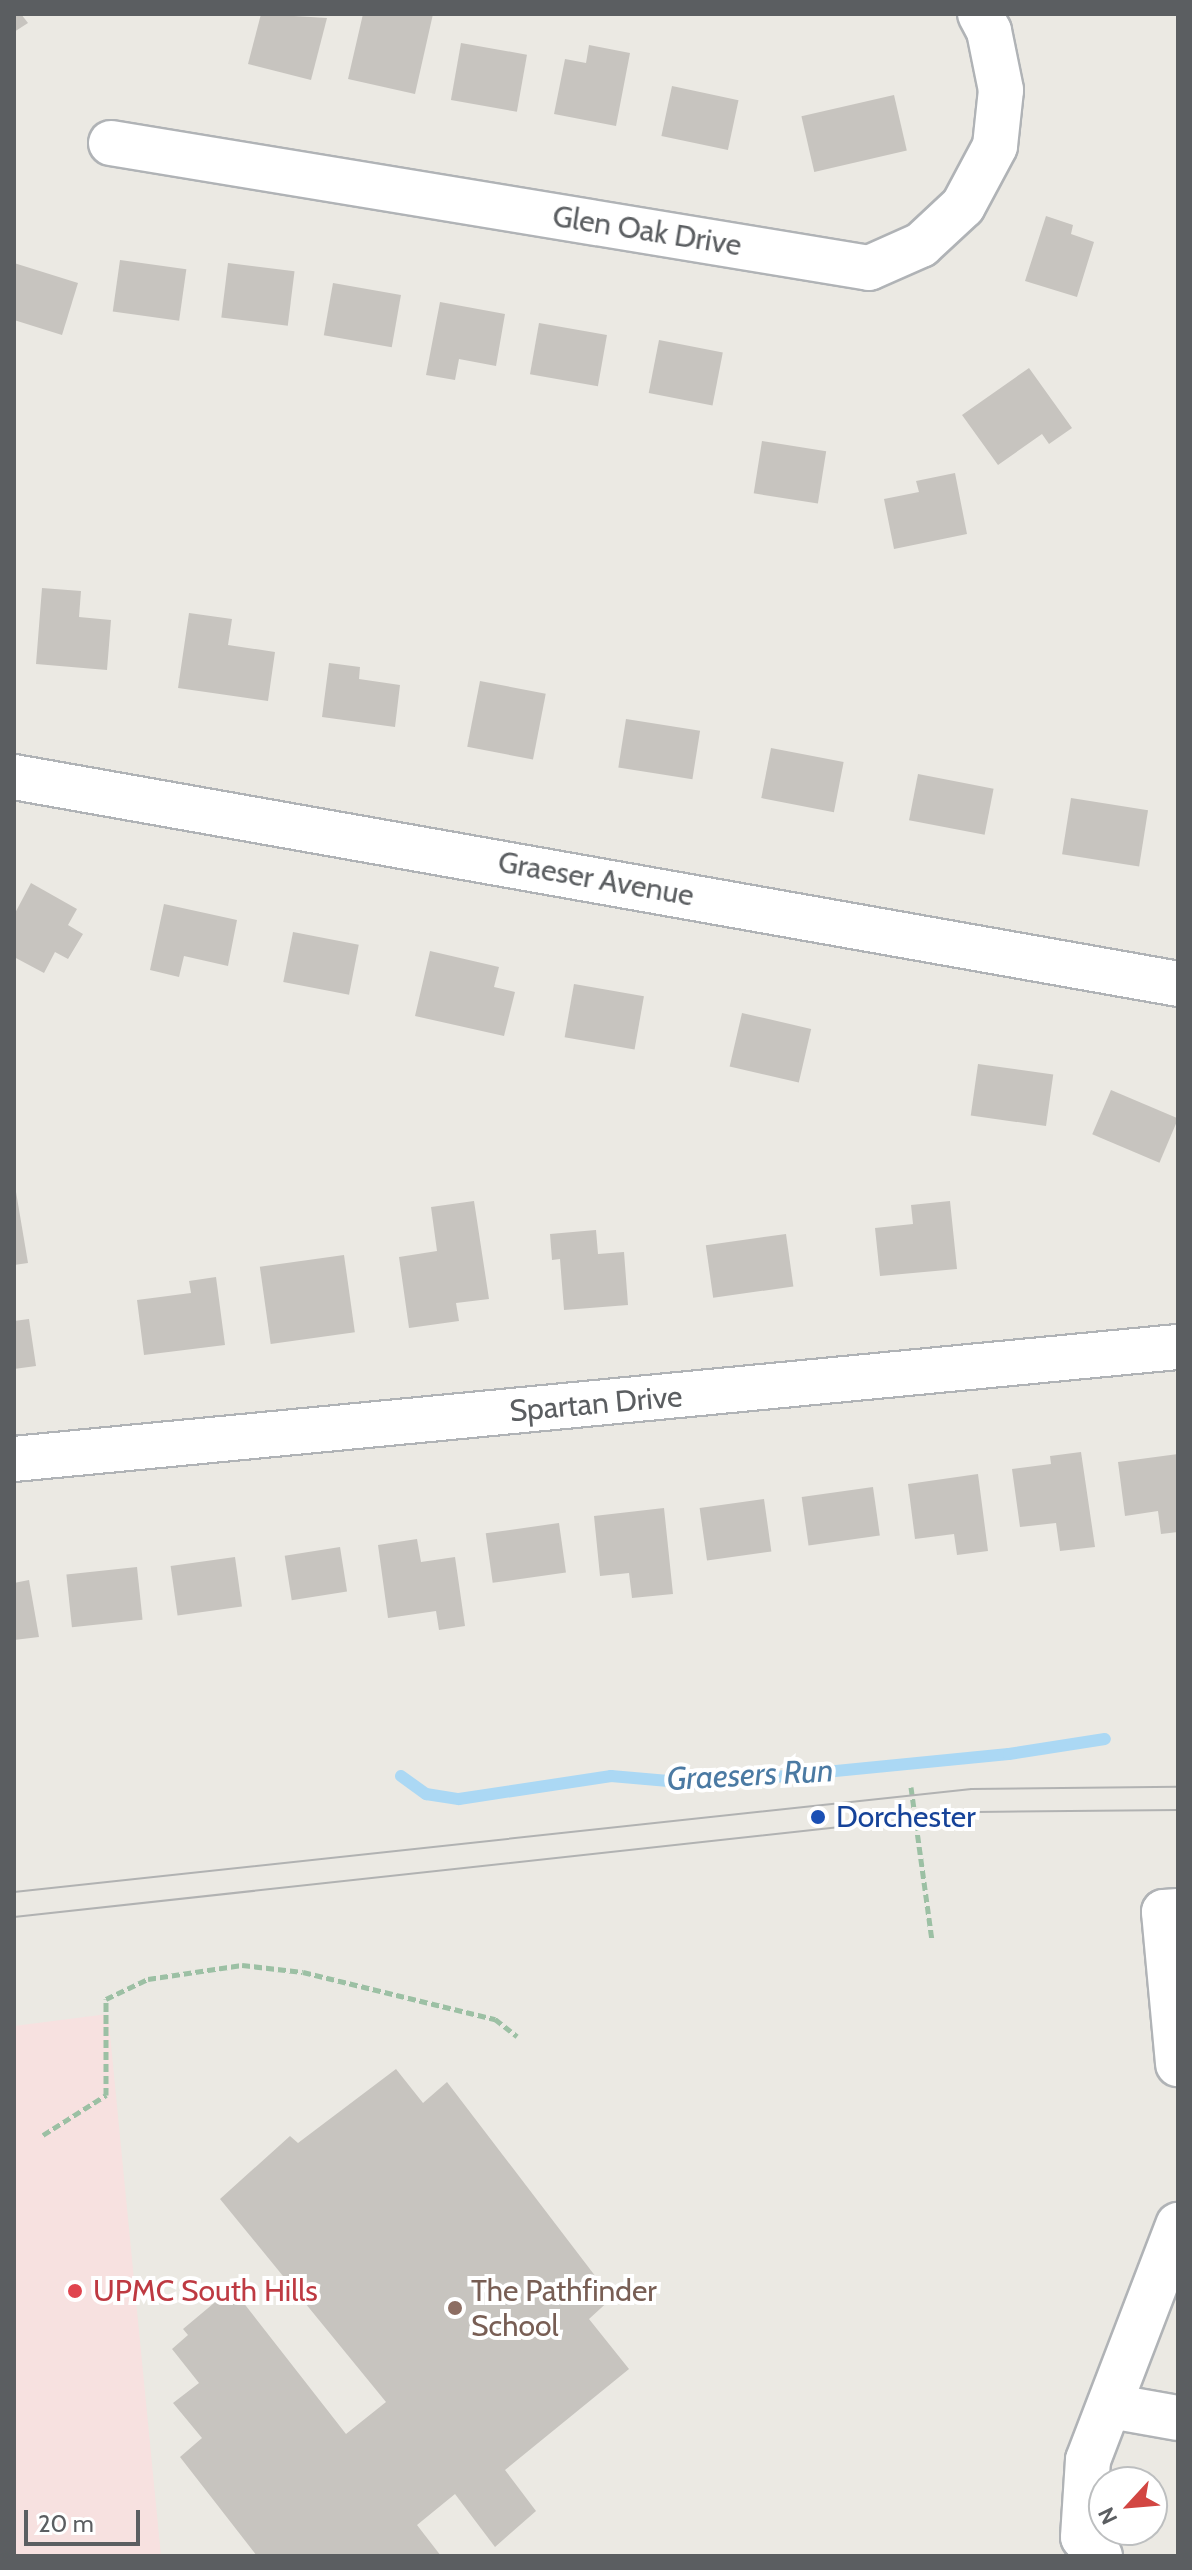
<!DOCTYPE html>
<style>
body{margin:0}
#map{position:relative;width:1192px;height:2570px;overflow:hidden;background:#ebe9e3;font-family:Cabin,sans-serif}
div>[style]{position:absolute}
.medical>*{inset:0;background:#f7e1e0}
.stream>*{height:12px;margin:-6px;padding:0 6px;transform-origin:6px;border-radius:6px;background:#abd8f4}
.building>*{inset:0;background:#c7c4bf;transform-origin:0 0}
.path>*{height:5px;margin-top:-2.5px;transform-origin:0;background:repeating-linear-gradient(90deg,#9cc0a4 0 8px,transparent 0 12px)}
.roads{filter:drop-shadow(2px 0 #b0b3b6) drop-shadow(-2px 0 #b0b3b6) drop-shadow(0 2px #b0b3b6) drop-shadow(0 -2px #b0b3b6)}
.minor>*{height:44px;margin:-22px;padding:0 22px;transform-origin:22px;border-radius:22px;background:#fff}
.tram>*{height:2px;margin:-1px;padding:0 1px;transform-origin:1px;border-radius:1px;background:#b1b2b2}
.dots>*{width:22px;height:22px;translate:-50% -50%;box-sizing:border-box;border:4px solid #fff;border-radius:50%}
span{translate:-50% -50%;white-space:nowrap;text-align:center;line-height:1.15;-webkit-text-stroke:8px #fff;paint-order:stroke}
.street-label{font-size:30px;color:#5b5e61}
.transit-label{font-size:30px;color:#164399}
.left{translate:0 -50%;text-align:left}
.health-label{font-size:30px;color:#be3a42}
.education-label{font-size:30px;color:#785e54}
.water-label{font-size:32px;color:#4b7aa3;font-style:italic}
.frame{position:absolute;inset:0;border:16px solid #5b5e61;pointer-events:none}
.north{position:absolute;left:1088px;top:2466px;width:80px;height:80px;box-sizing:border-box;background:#fff;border:2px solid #bdbfc0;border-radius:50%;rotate:244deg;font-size:22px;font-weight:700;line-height:32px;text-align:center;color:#5b5e61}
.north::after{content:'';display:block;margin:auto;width:28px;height:36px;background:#d24642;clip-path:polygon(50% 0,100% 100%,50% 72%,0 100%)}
.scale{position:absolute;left:24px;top:2510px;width:116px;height:36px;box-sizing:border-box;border:4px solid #5b5e61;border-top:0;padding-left:10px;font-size:24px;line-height:28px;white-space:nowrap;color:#5b5e61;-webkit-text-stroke:6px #fff;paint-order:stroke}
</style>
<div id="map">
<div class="medical">
<div style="clip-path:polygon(108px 2014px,161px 2556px,14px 2556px,14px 2026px)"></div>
</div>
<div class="stream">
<div style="left:401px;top:1776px;width:31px;rotate:36deg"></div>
<div style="left:426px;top:1794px;width:33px;rotate:9deg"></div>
<div style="left:459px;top:1799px;width:154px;rotate:-8.6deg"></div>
<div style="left:611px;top:1776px;width:92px;rotate:5deg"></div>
<div style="left:703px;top:1784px;width:307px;rotate:-5.6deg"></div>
<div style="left:1009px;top:1754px;width:97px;rotate:-8.9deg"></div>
</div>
<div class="building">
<div style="clip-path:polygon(14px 14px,21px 14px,28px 23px,14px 32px)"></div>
<div style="clip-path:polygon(261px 14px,327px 18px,311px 80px,248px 64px)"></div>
<div style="clip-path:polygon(363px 14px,433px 14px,415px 94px,348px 79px)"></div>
<div style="left:461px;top:43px;width:67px;height:58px;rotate:10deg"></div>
<div style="clip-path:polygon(589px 45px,630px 53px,616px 126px,554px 114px,565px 59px,586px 63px)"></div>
<div style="left:672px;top:86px;width:68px;height:51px;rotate:12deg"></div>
<div style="left:894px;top:95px;width:57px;height:95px;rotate:77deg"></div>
<div style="clip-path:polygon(1046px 216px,1073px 225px,1071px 234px,1094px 242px,1077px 297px,1025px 281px)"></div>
<div style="left:120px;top:260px;width:67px;height:52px;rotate:8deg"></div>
<div style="clip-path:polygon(14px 263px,78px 283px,62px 335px,14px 320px)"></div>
<div style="left:228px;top:263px;width:67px;height:55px;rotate:7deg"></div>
<div style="left:333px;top:283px;width:69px;height:53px;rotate:10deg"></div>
<div style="clip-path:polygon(440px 302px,505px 314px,496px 366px,459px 359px,455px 380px,426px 375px)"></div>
<div style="left:539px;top:323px;width:69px;height:52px;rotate:10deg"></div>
<div style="left:659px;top:340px;width:65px;height:54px;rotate:11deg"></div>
<div style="clip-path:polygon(1029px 368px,1072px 428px,1049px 444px,1042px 434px,998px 465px,962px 415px)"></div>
<div style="left:762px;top:441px;width:65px;height:53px;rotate:9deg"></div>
<div style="clip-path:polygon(955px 473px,967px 534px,894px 549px,884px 499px,919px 492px,916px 481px)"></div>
<div style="clip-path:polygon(42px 588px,81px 591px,79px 617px,111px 620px,107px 670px,36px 664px)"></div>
<div style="clip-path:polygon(189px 613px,232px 619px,228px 645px,275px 652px,268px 701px,178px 688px)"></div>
<div style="clip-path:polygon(329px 663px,360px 667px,359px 679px,400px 685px,395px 727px,322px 717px)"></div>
<div style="left:480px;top:681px;width:67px;height:67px;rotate:11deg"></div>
<div style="left:626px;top:719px;width:75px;height:49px;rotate:9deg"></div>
<div style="left:771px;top:748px;width:74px;height:51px;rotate:11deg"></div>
<div style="left:918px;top:774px;width:77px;height:47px;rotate:11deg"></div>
<div style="left:1071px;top:798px;width:78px;height:57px;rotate:9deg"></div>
<div style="clip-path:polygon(31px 883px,77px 909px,68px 925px,83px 934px,68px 959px,55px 952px,44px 973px,14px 957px,14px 915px)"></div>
<div style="clip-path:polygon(164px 904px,237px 920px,228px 966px,184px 956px,179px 977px,150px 970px)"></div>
<div style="left:293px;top:932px;width:67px;height:51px;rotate:11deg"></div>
<div style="clip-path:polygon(430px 951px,499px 967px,494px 987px,515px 992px,504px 1036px,415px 1016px)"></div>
<div style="left:574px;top:984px;width:71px;height:54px;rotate:10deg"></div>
<div style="left:742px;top:1013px;width:71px;height:55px;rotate:13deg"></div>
<div style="left:978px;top:1064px;width:76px;height:52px;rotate:8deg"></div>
<div style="left:1111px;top:1090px;width:73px;height:48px;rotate:23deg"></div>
<div style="clip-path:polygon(14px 1180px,28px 1263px,14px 1265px)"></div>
<div style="clip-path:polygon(474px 1201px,489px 1299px,456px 1303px,459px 1321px,409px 1328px,399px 1257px,437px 1251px,431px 1207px)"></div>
<div style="clip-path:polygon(950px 1201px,957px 1269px,880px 1276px,875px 1228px,913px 1224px,911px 1205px)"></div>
<div style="clip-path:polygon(596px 1230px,598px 1254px,624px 1252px,628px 1305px,564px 1310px,560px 1259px,552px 1260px,550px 1234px)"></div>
<div style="left:786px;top:1234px;width:53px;height:81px;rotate:82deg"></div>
<div style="left:344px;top:1255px;width:78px;height:85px;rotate:82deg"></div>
<div style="clip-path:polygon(216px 1277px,225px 1345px,144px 1355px,137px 1300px,191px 1293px,189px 1281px)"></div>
<div style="clip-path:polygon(29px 1319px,36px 1366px,14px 1369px,14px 1321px)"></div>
<div style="clip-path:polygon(1081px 1452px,1095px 1547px,1060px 1551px,1056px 1523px,1020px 1527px,1012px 1469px,1051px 1464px,1050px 1456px)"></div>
<div style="clip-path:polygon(1178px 1454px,1178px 1532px,1161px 1534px,1158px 1511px,1125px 1516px,1118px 1462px)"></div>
<div style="clip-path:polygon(978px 1474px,988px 1551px,957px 1555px,954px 1534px,915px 1539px,908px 1484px)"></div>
<div style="left:873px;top:1487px;width:49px;height:72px;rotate:82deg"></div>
<div style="left:764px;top:1499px;width:53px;height:65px;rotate:82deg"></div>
<div style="clip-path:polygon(664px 1508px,673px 1594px,632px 1598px,629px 1573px,600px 1576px,594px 1516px)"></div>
<div style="left:559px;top:1523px;width:50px;height:74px;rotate:82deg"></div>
<div style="clip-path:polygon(417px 1539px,421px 1562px,455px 1557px,465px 1626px,439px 1630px,436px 1611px,388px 1618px,378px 1545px)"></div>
<div style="left:340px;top:1547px;width:45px;height:56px;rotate:81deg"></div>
<div style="left:235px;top:1557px;width:50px;height:65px;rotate:82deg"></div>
<div style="left:137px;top:1567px;width:53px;height:71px;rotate:84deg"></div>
<div style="clip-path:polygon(29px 1580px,39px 1637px,14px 1640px,14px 1583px)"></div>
<div style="clip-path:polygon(396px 2069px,423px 2103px,447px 2082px,612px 2298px,589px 2319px,629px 2369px,505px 2470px,536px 2511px,495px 2547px,455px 2494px,417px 2525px,441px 2556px,257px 2556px,180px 2457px,202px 2438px,173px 2403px,199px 2383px,172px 2349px,188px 2335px,183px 2329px,232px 2288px,346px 2434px,386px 2402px,220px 2199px,290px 2136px,298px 2143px)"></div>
</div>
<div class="path">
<div style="left:911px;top:1787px;width:155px;rotate:82.2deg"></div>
<div style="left:43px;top:2135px;width:75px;rotate:-32.4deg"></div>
<div style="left:106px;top:2095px;width:96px;rotate:-90deg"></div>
<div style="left:106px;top:1999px;width:47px;rotate:-25.5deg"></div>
<div style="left:148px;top:1979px;width:95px;rotate:-8.5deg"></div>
<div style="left:242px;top:1965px;width:61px;rotate:6.5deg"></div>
<div style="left:303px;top:1972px;width:198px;rotate:13.8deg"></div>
<div style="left:495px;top:2019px;width:28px;rotate:38deg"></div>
</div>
<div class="roads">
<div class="minor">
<div style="left:111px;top:143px;width:768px;rotate:9.36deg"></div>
<div style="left:869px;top:268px;width:57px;rotate:-23.9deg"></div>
<div style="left:921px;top:245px;width:57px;rotate:-42.9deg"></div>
<div style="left:963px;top:206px;width:68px;rotate:-61.9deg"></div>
<div style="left:995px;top:146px;width:56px;rotate:-83.9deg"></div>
<div style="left:1001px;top:90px;width:60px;rotate:-101.5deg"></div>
<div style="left:989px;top:31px;width:19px;rotate:-118deg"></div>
<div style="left:14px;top:777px;width:1182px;rotate:10.08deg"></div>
<div style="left:14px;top:1459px;width:1169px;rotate:-5.5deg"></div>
<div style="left:1178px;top:1911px;width:14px;rotate:176deg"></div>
<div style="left:1164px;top:1912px;width:153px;rotate:84.7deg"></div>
<div style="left:1110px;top:2406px;width:69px;rotate:10deg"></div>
<div style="left:1100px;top:2556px;width:25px;rotate:-132deg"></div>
<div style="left:1083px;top:2537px;width:77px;rotate:-86.3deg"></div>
<div style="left:1088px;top:2460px;width:252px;rotate:-69deg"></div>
</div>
</div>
<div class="tram">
<div style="left:14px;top:1892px;width:963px;rotate:-6.14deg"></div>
<div style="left:971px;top:1789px;width:207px;rotate:-0.6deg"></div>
<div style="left:14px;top:1917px;width:969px;rotate:-6.22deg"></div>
<div style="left:977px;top:1812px;width:201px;rotate:-0.6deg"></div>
</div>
<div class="dots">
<div style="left:818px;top:1817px;background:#1a4fb4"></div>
<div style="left:75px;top:2291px;background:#e0444e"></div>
<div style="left:455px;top:2308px;background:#8d6e63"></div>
</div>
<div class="street-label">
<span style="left:647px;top:231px;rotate:9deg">Glen Oak Drive</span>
<span style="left:596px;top:879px;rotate:10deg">Graeser Avenue</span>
<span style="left:596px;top:1404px;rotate:-5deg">Spartan Drive</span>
</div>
<div class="transit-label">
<span class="left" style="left:836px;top:1817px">Dorchester</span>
</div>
<div class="health-label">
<span class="left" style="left:93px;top:2291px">UPMC South Hills</span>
</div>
<div class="education-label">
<span class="left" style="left:471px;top:2308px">The Pathfinder<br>School</span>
</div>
<div class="water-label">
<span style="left:750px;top:1775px;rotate:-3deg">Graesers Run</span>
</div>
<div class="frame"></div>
<div class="north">N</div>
<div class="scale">20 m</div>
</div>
